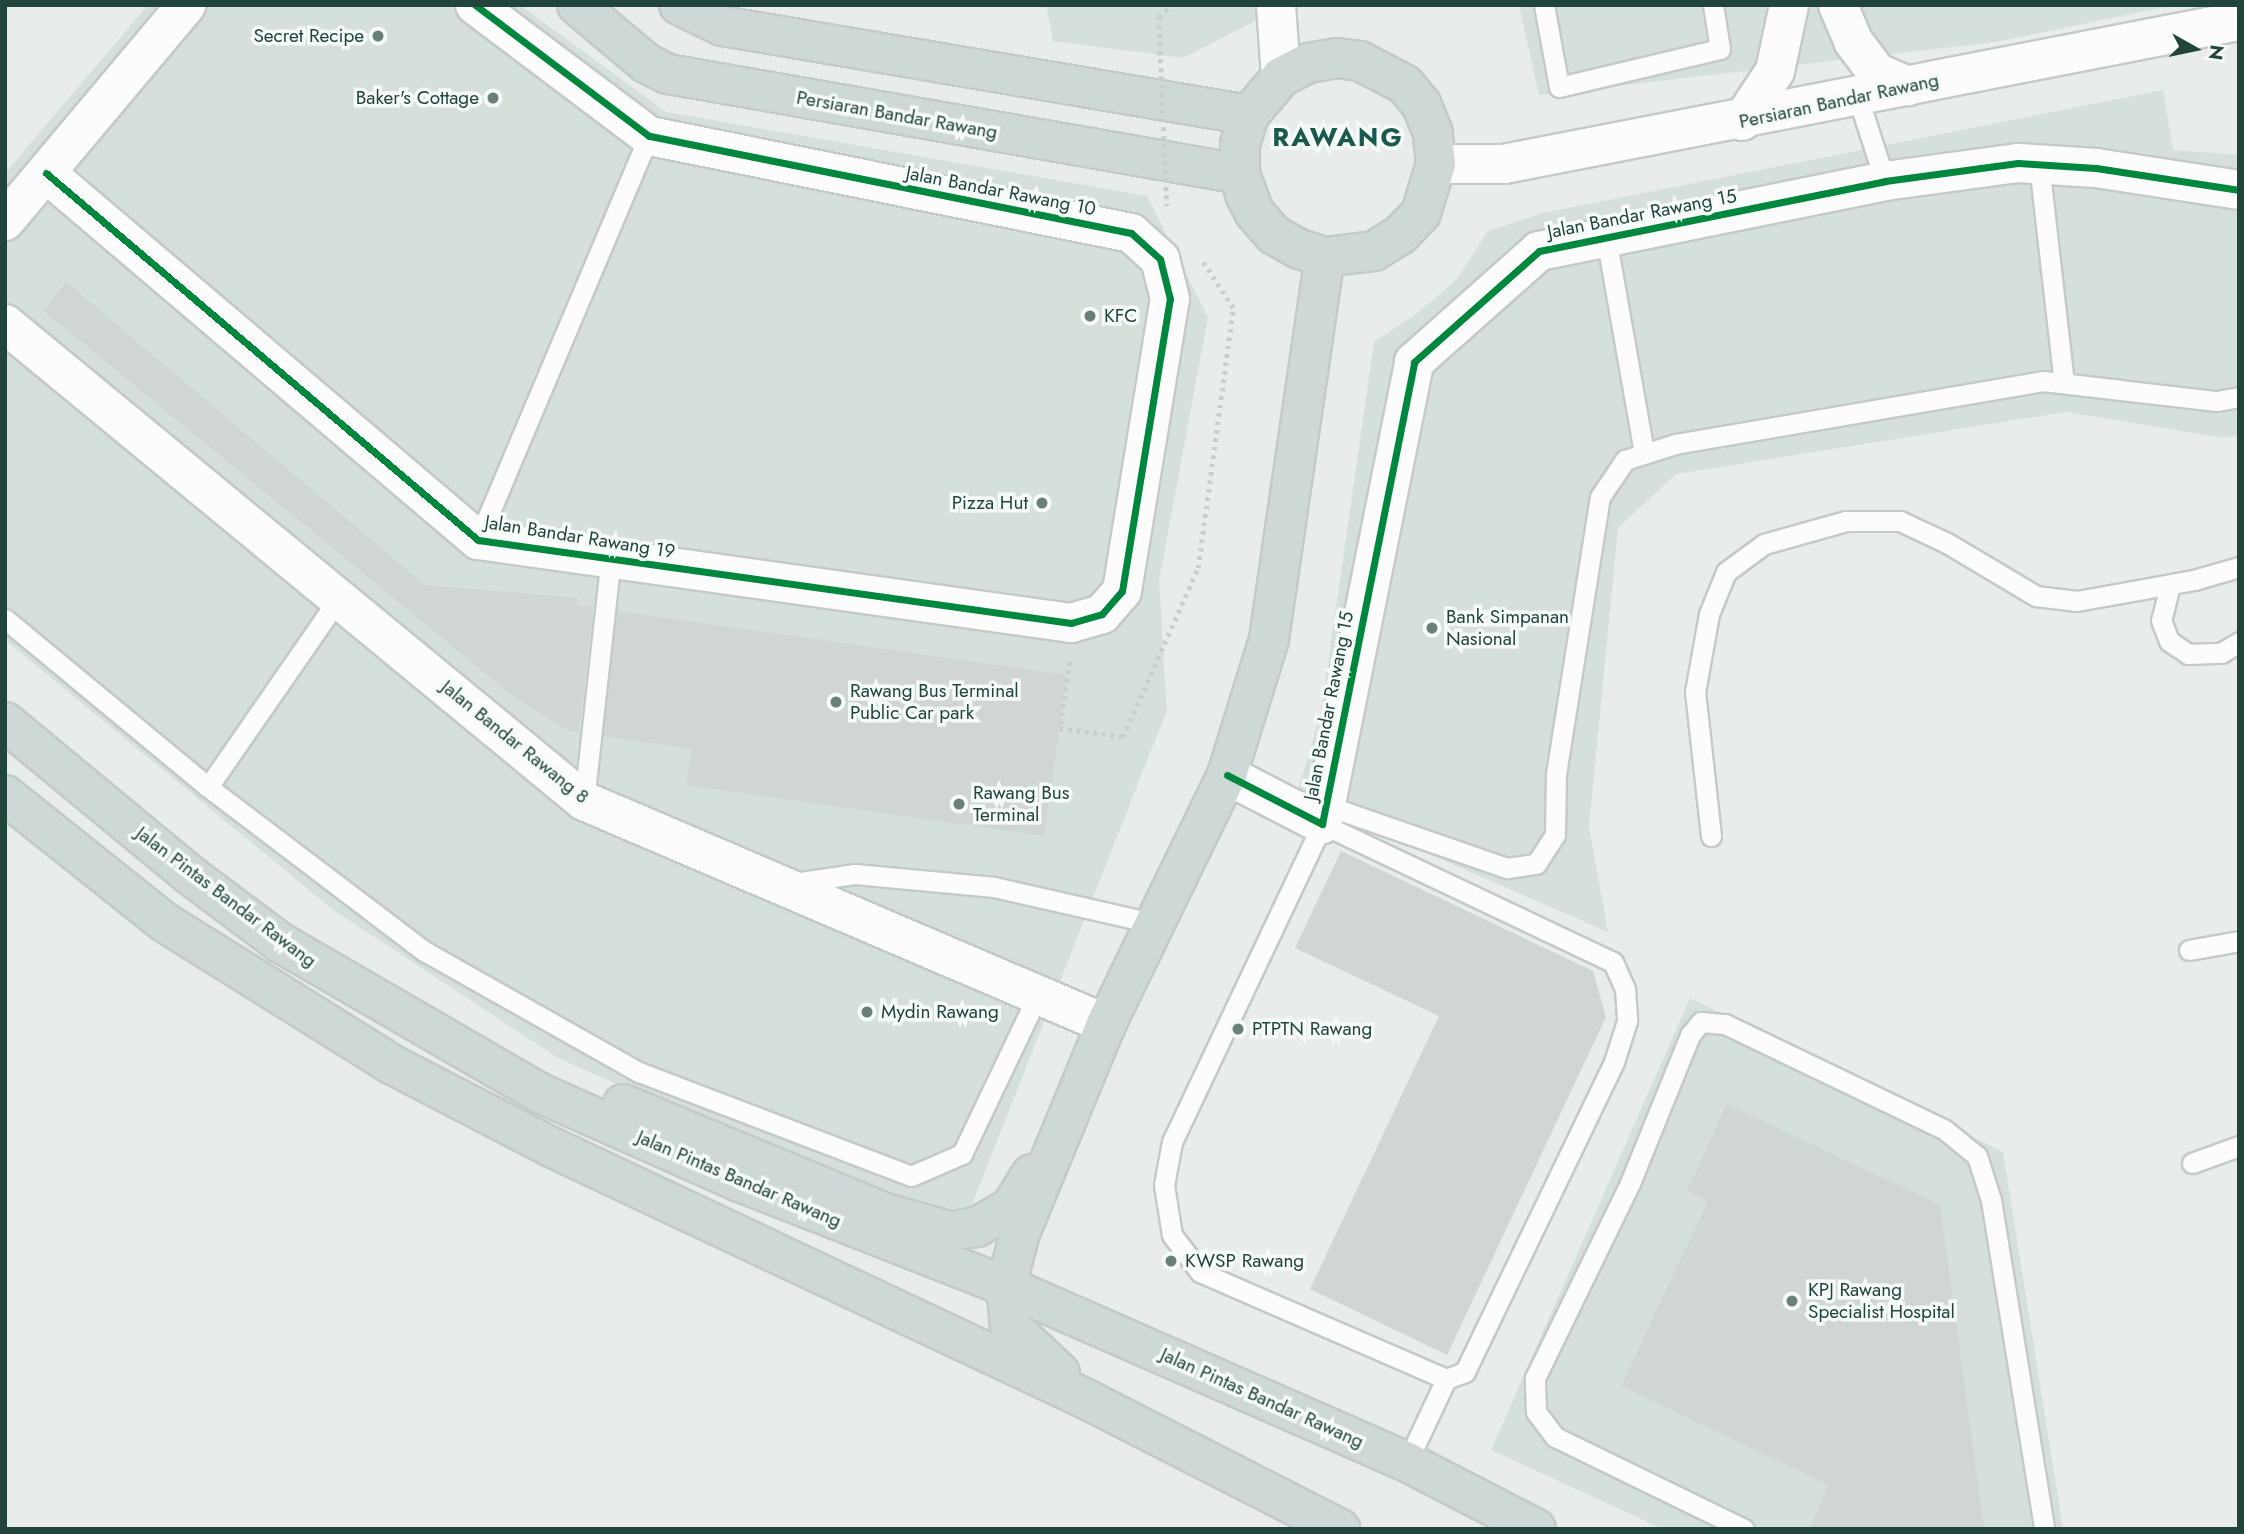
<!DOCTYPE html>
<style>
body{margin:0}
#map{position:relative;width:2244px;height:1534px;overflow:hidden;background:#e8edeb;font-family:Jost,sans-serif}
div>[style]{position:absolute}
.built>*{inset:0;background:#d5e0db}
.building>*{inset:0;background:#cfd6d4}
.path>*{height:4.5px;margin-top:-2.25px;transform-origin:0;background:repeating-linear-gradient(90deg,#c6cfcd 0 3.5px,transparent 0 8.5px)}
.roads{filter:drop-shadow(2px 0 #c4cac8) drop-shadow(-2px 0 #c4cac8) drop-shadow(0 2px #c4cac8) drop-shadow(0 -2px #c4cac8)}
.service>*{height:19px;margin:-9.5px;padding:0 9.5px;transform-origin:9.5px;border-radius:9.5px;background:#fcfcfc}
.minor>*{height:38px;margin:-19px;padding:0 19px;transform-origin:19px;border-radius:19px;background:#fcfcfc}
.tertiary>*{height:38px;margin:-19px;padding:0 19px;transform-origin:19px;border-radius:19px;background:#fcfcfc}
.primary>*{height:38px;margin:-19px;padding:0 19px;transform-origin:19px;border-radius:19px;background:#ced8d6}
.path-bridge>*{height:4.5px;margin-top:-2.25px;transform-origin:0;background:repeating-linear-gradient(90deg,#c6cfcd 0 3.5px,transparent 0 8.5px)}
.cycleway>*{height:7px;margin:-3.5px;padding:0 3.5px;transform-origin:3.5px;border-radius:3.5px;background:#00873e}
.dots>*{width:19px;height:19px;translate:-50% -50%;box-sizing:border-box;border:4px solid #f6fbf9;border-radius:50%}
span{translate:-50% -50%;white-space:nowrap;text-align:center;line-height:1.15;-webkit-text-stroke:7px #f6fbf9;paint-order:stroke}
.poi-label{font-size:19px;color:#21453c}
.right{translate:-100% -50%;text-align:right}
.left{translate:0 -50%;text-align:left}
.street-label{font-size:19px;color:#21453c}
.district-label{font-size:26px;color:#195a4d;font-weight:700;letter-spacing:2px}
.frame{position:absolute;inset:0;border:7px solid #21453c;pointer-events:none}
.north{position:absolute;left:2160px;top:14px;width:70px;height:70px;-webkit-text-stroke:5px #f6fbf9;paint-order:stroke;rotate:99deg;font-size:19px;font-weight:700;line-height:28px;text-align:center;color:#21453c}
.north::after{content:'';display:block;margin:auto;width:24px;height:32px;background:#21453c;clip-path:polygon(50% 0,100% 100%,50% 72%,0 100%)}
</style>
<div id="map">
<div class="built">
<div style="clip-path:polygon(148px 5px,520px 5px,666px 112px,1147px 196px,1208px 317px,1159px 581px,1167px 710px,971px 1207px,928px 1210px,881px 1202px,558px 1058px,332px 909px,5px 640px,5px 173px)"></div>
<div style="clip-path:polygon(1046px 5px,1286px 5px,1183px 58px,1053px 41px)"></div>
<div style="clip-path:polygon(1519px 5px,2174px 5px,1996px 42px,1539px 95px)"></div>
<div style="clip-path:polygon(2163px 90px,2173px 150px,2239px 155px,2239px 435px,2223px 438px,2066px 412px,1676px 474px,1618px 528px,1589px 827px,1608px 932px,1296px 796px,1321px 713px,1374px 342px,1419px 312px,1457px 279px,1488px 231px,1543px 213px)"></div>
<div style="clip-path:polygon(1690px 998px,2003px 1152px,2063px 1529px,1663px 1529px,1491px 1450px)"></div>
</div>
<div class="building">
<div style="clip-path:polygon(66px 282px,425px 585px,578px 598px,577px 605px,593px 607px,579px 732px,569px 731px,513px 696px,44px 311px)"></div>
<div style="clip-path:polygon(617px 611px,1067px 675px,1044px 836px,686px 785px,692px 749px,604px 736px)"></div>
<div style="clip-path:polygon(1341px 851px,1593px 971px,1606px 1017px,1447px 1355px,1310px 1289px,1439px 1016px,1295px 948px)"></div>
<div style="clip-path:polygon(1727px 1104px,1940px 1205px,1984px 1529px,1809px 1529px,1829px 1485px,1621px 1386px,1708px 1201px,1687px 1191px)"></div>
</div>
<div class="path">
<div style="left:1159px;top:17px;width:17px;rotate:-45deg"></div>
<div style="left:1070px;top:662px;width:67px;rotate:98.6deg"></div>
<div style="left:1060px;top:728px;width:64px;rotate:8.1deg"></div>
<div style="left:1123px;top:737px;width:185px;rotate:-66.1deg"></div>
<div style="left:1198px;top:568px;width:262px;rotate:-82.3deg"></div>
<div style="left:1233px;top:308px;width:55px;rotate:-123.1deg"></div>
</div>
<div class="roads">
<div class="service">
<div style="left:1544px;top:5px;width:83px;rotate:79.6deg"></div>
<div style="left:1559px;top:87px;width:165px;rotate:-13.3deg"></div>
<div style="left:1720px;top:49px;width:45px;rotate:-99deg"></div>
<div style="left:1858px;top:98px;width:87px;rotate:72deg"></div>
<div style="left:2039px;top:164px;width:220px;rotate:83.5deg"></div>
<div style="left:1606px;top:237px;width:219px;rotate:80deg"></div>
<div style="left:478px;top:540px;width:439px;rotate:-67.1deg"></div>
<div style="left:2170px;top:585px;width:36px;rotate:104deg"></div>
<div style="left:2161px;top:620px;width:22px;rotate:69deg"></div>
<div style="left:2169px;top:641px;width:23px;rotate:34deg"></div>
<div style="left:2188px;top:654px;width:33px;rotate:-2deg"></div>
<div style="left:2221px;top:653px;width:21px;rotate:-31deg"></div>
<div style="left:5px;top:619px;width:264px;rotate:39.6deg"></div>
<div style="left:208px;top:787px;width:271px;rotate:37.2deg"></div>
<div style="left:424px;top:951px;width:247px;rotate:29.4deg"></div>
<div style="left:639px;top:1072px;width:291px;rotate:20.9deg"></div>
<div style="left:911px;top:1176px;width:56px;rotate:-23.3deg"></div>
<div style="left:962px;top:1154px;width:174px;rotate:-64.5deg"></div>
<div style="left:208px;top:787px;width:230px;rotate:-55.3deg"></div>
<div style="left:584px;top:801px;width:244px;rotate:-83.7deg"></div>
<div style="left:1325px;top:805px;width:193px;rotate:19.1deg"></div>
<div style="left:1507px;top:868px;width:29px;rotate:-8deg"></div>
<div style="left:1536px;top:864px;width:35px;rotate:-57deg"></div>
<div style="left:1555px;top:835px;width:61px;rotate:-89.1deg"></div>
<div style="left:1556px;top:774px;width:280px;rotate:-81deg"></div>
<div style="left:1600px;top:497px;width:45px;rotate:-56deg"></div>
<div style="left:1625px;top:460px;width:52px;rotate:-17.7deg"></div>
<div style="left:1675px;top:444px;width:373px;rotate:-9.7deg"></div>
<div style="left:2043px;top:381px;width:175px;rotate:6.6deg"></div>
<div style="left:2217px;top:401px;width:22px;rotate:-10deg"></div>
<div style="left:1322px;top:824px;width:322px;rotate:25.4deg"></div>
<div style="left:1613px;top:962px;width:30px;rotate:66deg"></div>
<div style="left:1625px;top:989px;width:32px;rotate:86deg"></div>
<div style="left:1627px;top:1021px;width:43px;rotate:107.6deg"></div>
<div style="left:1614px;top:1062px;width:344px;rotate:115.7deg"></div>
<div style="left:1465px;top:1372px;width:20px;rotate:160deg"></div>
<div style="left:1446px;top:1379px;width:268px;rotate:-156.5deg"></div>
<div style="left:1200px;top:1272px;width:46px;rotate:-127.1deg"></div>
<div style="left:1172px;top:1235px;width:51px;rotate:-99.1deg"></div>
<div style="left:1164px;top:1185px;width:44px;rotate:-79.5deg"></div>
<div style="left:1172px;top:1142px;width:352px;rotate:-64.7deg"></div>
<div style="left:1711px;top:836px;width:145px;rotate:-96.3deg"></div>
<div style="left:1695px;top:692px;width:79px;rotate:-79.8deg"></div>
<div style="left:1709px;top:614px;width:45px;rotate:-68deg"></div>
<div style="left:1726px;top:572px;width:47px;rotate:-36.4deg"></div>
<div style="left:1764px;top:544px;width:85px;rotate:-15.7deg"></div>
<div style="left:1846px;top:521px;width:54px"></div>
<div style="left:1900px;top:521px;width:52px;rotate:25.1deg"></div>
<div style="left:1947px;top:543px;width:104px;rotate:30.8deg"></div>
<div style="left:2036px;top:596px;width:41px;rotate:7deg"></div>
<div style="left:2077px;top:601px;width:119px;rotate:-10.2deg"></div>
<div style="left:2194px;top:580px;width:47px;rotate:-16.1deg"></div>
<div style="left:794px;top:883px;width:62px;rotate:-8.4deg"></div>
<div style="left:855px;top:874px;width:140px;rotate:5.3deg"></div>
<div style="left:994px;top:887px;width:167px;rotate:12.8deg"></div>
<div style="left:2189px;top:950px;width:51px;rotate:-10.2deg"></div>
<div style="left:2192px;top:1163px;width:50px;rotate:-19.9deg"></div>
<div style="left:1407px;top:1462px;width:92px;rotate:-64.8deg"></div>
<div style="left:1744px;top:1529px;width:210px;rotate:-154deg"></div>
<div style="left:1555px;top:1437px;width:31px;rotate:-127deg"></div>
<div style="left:1536px;top:1412px;width:34px;rotate:-92deg"></div>
<div style="left:1535px;top:1378px;width:217px;rotate:-64deg"></div>
<div style="left:1630px;top:1183px;width:160px;rotate:-67.9deg"></div>
<div style="left:1690px;top:1035px;width:17px;rotate:-50deg"></div>
<div style="left:1701px;top:1022px;width:24px;rotate:5deg"></div>
<div style="left:1725px;top:1024px;width:244px;rotate:25.7deg"></div>
<div style="left:1945px;top:1130px;width:41px;rotate:39.1deg"></div>
<div style="left:1977px;top:1156px;width:46px;rotate:72.3deg"></div>
<div style="left:1991px;top:1200px;width:333px;rotate:80.8deg"></div>
</div>
<div class="minor">
<div style="left:1276px;top:5px;width:72px;rotate:86deg"></div>
<div style="left:46px;top:173px;width:567px;rotate:40.35deg"></div>
<div style="left:478px;top:540px;width:599px;rotate:7.97deg"></div>
<div style="left:1071px;top:623px;width:32px;rotate:-16deg"></div>
<div style="left:1102px;top:614px;width:30px;rotate:-49deg"></div>
<div style="left:1122px;top:591px;width:296px;rotate:-80.7deg"></div>
<div style="left:1170px;top:299px;width:41px;rotate:-104deg"></div>
<div style="left:1160px;top:259px;width:39px;rotate:-138deg"></div>
<div style="left:1131px;top:233px;width:492px;rotate:-168.6deg"></div>
<div style="left:649px;top:136px;width:218px;rotate:-143deg"></div>
<div style="left:5px;top:221px;width:282px;rotate:-50deg"></div>
<div style="left:5px;top:324px;width:750px;rotate:39.48deg"></div>
<div style="left:584px;top:801px;width:568px;rotate:23.13deg"></div>
<div style="left:1227px;top:775px;width:107px;rotate:27.3deg"></div>
<div style="left:1322px;top:824px;width:471px;rotate:-78.7deg"></div>
<div style="left:1414px;top:362px;width:167px;rotate:-41.6deg"></div>
<div style="left:1539px;top:251px;width:353px;rotate:-11.4deg"></div>
<div style="left:1885px;top:181px;width:134px;rotate:-7.7deg"></div>
<div style="left:2018px;top:163px;width:78px;rotate:3.7deg"></div>
<div style="left:2096px;top:168px;width:145px;rotate:8.7deg"></div>
</div>
<div class="tertiary">
<div style="left:1838px;top:5px;width:39px;rotate:67deg"></div>
<div style="left:1853px;top:41px;width:39px;rotate:53deg"></div>
<div style="left:1876px;top:72px;width:35px;rotate:24deg"></div>
<div style="left:1742px;top:121px;width:60px;rotate:-56.6deg"></div>
<div style="left:1775px;top:71px;width:67px;rotate:-78deg"></div>
<div style="left:1436px;top:164px;width:68px"></div>
<div style="left:1504px;top:164px;width:749px;rotate:-11.01deg"></div>
</div>
<div class="primary">
<div style="left:577px;top:5px;width:90px;rotate:40deg"></div>
<div style="left:646px;top:63px;width:25px;rotate:27deg"></div>
<div style="left:668px;top:74px;width:581px;rotate:9.92deg"></div>
<div style="left:1240px;top:174px;width:21px;rotate:76deg"></div>
<div style="left:1245px;top:194px;width:20px;rotate:63deg"></div>
<div style="left:1254px;top:212px;width:30px;rotate:49deg"></div>
<div style="left:1274px;top:235px;width:29px;rotate:29deg"></div>
<div style="left:1299px;top:249px;width:27px;rotate:17deg"></div>
<div style="left:1325px;top:257px;width:49px;rotate:-7deg"></div>
<div style="left:1374px;top:251px;width:31px;rotate:-32deg"></div>
<div style="left:1400px;top:235px;width:30px;rotate:-46deg"></div>
<div style="left:1421px;top:213px;width:51px;rotate:-73deg"></div>
<div style="left:1436px;top:164px;width:31px;rotate:-96deg"></div>
<div style="left:1433px;top:133px;width:31px;rotate:-112deg"></div>
<div style="left:1421px;top:104px;width:26px;rotate:-130deg"></div>
<div style="left:1404px;top:84px;width:50px;rotate:-152.4deg"></div>
<div style="left:1360px;top:61px;width:23px;rotate:-173deg"></div>
<div style="left:1337px;top:58px;width:29px;rotate:170deg"></div>
<div style="left:1308px;top:63px;width:30px;rotate:153deg"></div>
<div style="left:1281px;top:77px;width:50px;rotate:130.1deg"></div>
<div style="left:1249px;top:115px;width:30px;rotate:107deg"></div>
<div style="left:1240px;top:144px;width:30px;rotate:90deg"></div>
<div style="left:1240px;top:174px;width:40px;rotate:69.8deg"></div>
<div style="left:679px;top:5px;width:48px;rotate:26deg"></div>
<div style="left:722px;top:26px;width:534px;rotate:9.59deg"></div>
<div style="left:5px;top:722px;width:240px;rotate:39.6deg"></div>
<div style="left:190px;top:875px;width:114px;rotate:36.8deg"></div>
<div style="left:281px;top:943px;width:299px;rotate:30.1deg"></div>
<div style="left:540px;top:1093px;width:219px;rotate:24deg"></div>
<div style="left:740px;top:1182px;width:286px;rotate:21.4deg"></div>
<div style="left:1006px;top:1286px;width:438px;rotate:23.7deg"></div>
<div style="left:1407px;top:1462px;width:145px;rotate:27.4deg"></div>
<div style="left:5px;top:795px;width:203px;rotate:38.6deg"></div>
<div style="left:164px;top:922px;width:268px;rotate:32deg"></div>
<div style="left:391px;top:1064px;width:180px;rotate:27.4deg"></div>
<div style="left:551px;top:1147px;width:596px;rotate:25.23deg"></div>
<div style="left:1090px;top:1401px;width:281px;rotate:27.1deg"></div>
<div style="left:623px;top:1104px;width:284px;rotate:22.6deg"></div>
<div style="left:885px;top:1213px;width:66px;rotate:15.7deg"></div>
<div style="left:949px;top:1231px;width:28px;rotate:-8deg"></div>
<div style="left:977px;top:1227px;width:39px;rotate:-30deg"></div>
<div style="left:1011px;top:1207px;width:39px;rotate:-58deg"></div>
<div style="left:1060px;top:1373px;width:69px;rotate:-136.8deg"></div>
<div style="left:1010px;top:1326px;width:40px;rotate:-95.7deg"></div>
<div style="left:1006px;top:1286px;width:55px;rotate:-75.2deg"></div>
<div style="left:1020px;top:1233px;width:226px;rotate:-67.6deg"></div>
<div style="left:1106px;top:1024px;width:277px;rotate:-64.1deg"></div>
<div style="left:1227px;top:775px;width:142px;rotate:-72.8deg"></div>
<div style="left:1269px;top:639px;width:386px;rotate:-81.7deg"></div>
</div>
</div>
<div class="path-bridge">
<div style="left:1159px;top:17px;width:189px;rotate:87.6deg"></div>
</div>
<div class="cycleway">
<div style="left:46px;top:173px;width:567px;rotate:40.35deg"></div>
<div style="left:478px;top:540px;width:599px;rotate:7.97deg"></div>
<div style="left:1071px;top:623px;width:32px;rotate:-16deg"></div>
<div style="left:1102px;top:614px;width:30px;rotate:-49deg"></div>
<div style="left:1122px;top:591px;width:296px;rotate:-80.7deg"></div>
<div style="left:1170px;top:299px;width:41px;rotate:-104deg"></div>
<div style="left:1160px;top:259px;width:39px;rotate:-138deg"></div>
<div style="left:1131px;top:233px;width:492px;rotate:-168.6deg"></div>
<div style="left:649px;top:136px;width:218px;rotate:-143deg"></div>
<div style="left:1227px;top:775px;width:107px;rotate:27.3deg"></div>
<div style="left:1322px;top:824px;width:471px;rotate:-78.7deg"></div>
<div style="left:1414px;top:362px;width:167px;rotate:-41.6deg"></div>
<div style="left:1539px;top:251px;width:353px;rotate:-11.4deg"></div>
<div style="left:1885px;top:181px;width:134px;rotate:-7.7deg"></div>
<div style="left:2018px;top:163px;width:78px;rotate:3.7deg"></div>
<div style="left:2096px;top:168px;width:145px;rotate:8.7deg"></div>
</div>
<div class="dots">
<div style="left:378px;top:36px;background:#678079"></div>
<div style="left:493px;top:98px;background:#678079"></div>
<div style="left:1090px;top:316px;background:#678079"></div>
<div style="left:1042px;top:503px;background:#678079"></div>
<div style="left:1432px;top:628px;background:#678079"></div>
<div style="left:836px;top:702px;background:#678079"></div>
<div style="left:959px;top:804px;background:#678079"></div>
<div style="left:867px;top:1012px;background:#678079"></div>
<div style="left:1238px;top:1029px;background:#678079"></div>
<div style="left:1171px;top:1261px;background:#678079"></div>
<div style="left:1792px;top:1301px;background:#678079"></div>
</div>
<div class="poi-label">
<span class="right" style="left:364px;top:36px">Secret Recipe</span>
<span class="right" style="left:479px;top:98px">Baker's Cottage</span>
<span class="left" style="left:1104px;top:316px">KFC</span>
<span class="right" style="left:1028px;top:503px">Pizza Hut</span>
<span class="left" style="left:1446px;top:628px">Bank Simpanan<br>Nasional</span>
<span class="left" style="left:850px;top:702px">Rawang Bus Terminal<br>Public Car park</span>
<span class="left" style="left:973px;top:804px">Rawang Bus<br>Terminal</span>
<span class="left" style="left:881px;top:1012px">Mydin Rawang</span>
<span class="left" style="left:1252px;top:1029px">PTPTN Rawang</span>
<span class="left" style="left:1185px;top:1261px">KWSP Rawang</span>
<span class="left" style="left:1808px;top:1301px">KPJ Rawang<br>Specialist Hospital</span>
</div>
<div class="street-label">
<span style="left:1839px;top:101px;rotate:-12deg">Persiaran Bandar Rawang</span>
<span style="left:897px;top:115px;rotate:10deg">Persiaran Bandar Rawang</span>
<span style="left:1001px;top:191px;rotate:11deg">Jalan Bandar Rawang 10</span>
<span style="left:1642px;top:214px;rotate:-11deg">Jalan Bandar Rawang 15</span>
<span style="left:580px;top:537px;rotate:9deg">Jalan Bandar Rawang 19</span>
<span style="left:1329px;top:706px;rotate:-79deg">Jalan Bandar Rawang 15</span>
<span style="left:515px;top:742px;rotate:39deg">Jalan Bandar Rawang 8</span>
<span style="left:226px;top:897px;rotate:37deg">Jalan Pintas Bandar Rawang</span>
<span style="left:739px;top:1179px;rotate:23deg">Jalan Pintas Bandar Rawang</span>
<span style="left:1262px;top:1398px;rotate:24deg">Jalan Pintas Bandar Rawang</span>
</div>
<div class="district-label">
<span style="left:1338px;top:138px">RAWANG</span>
</div>
<div class="frame"></div>
<div class="north">N</div>
</div>
